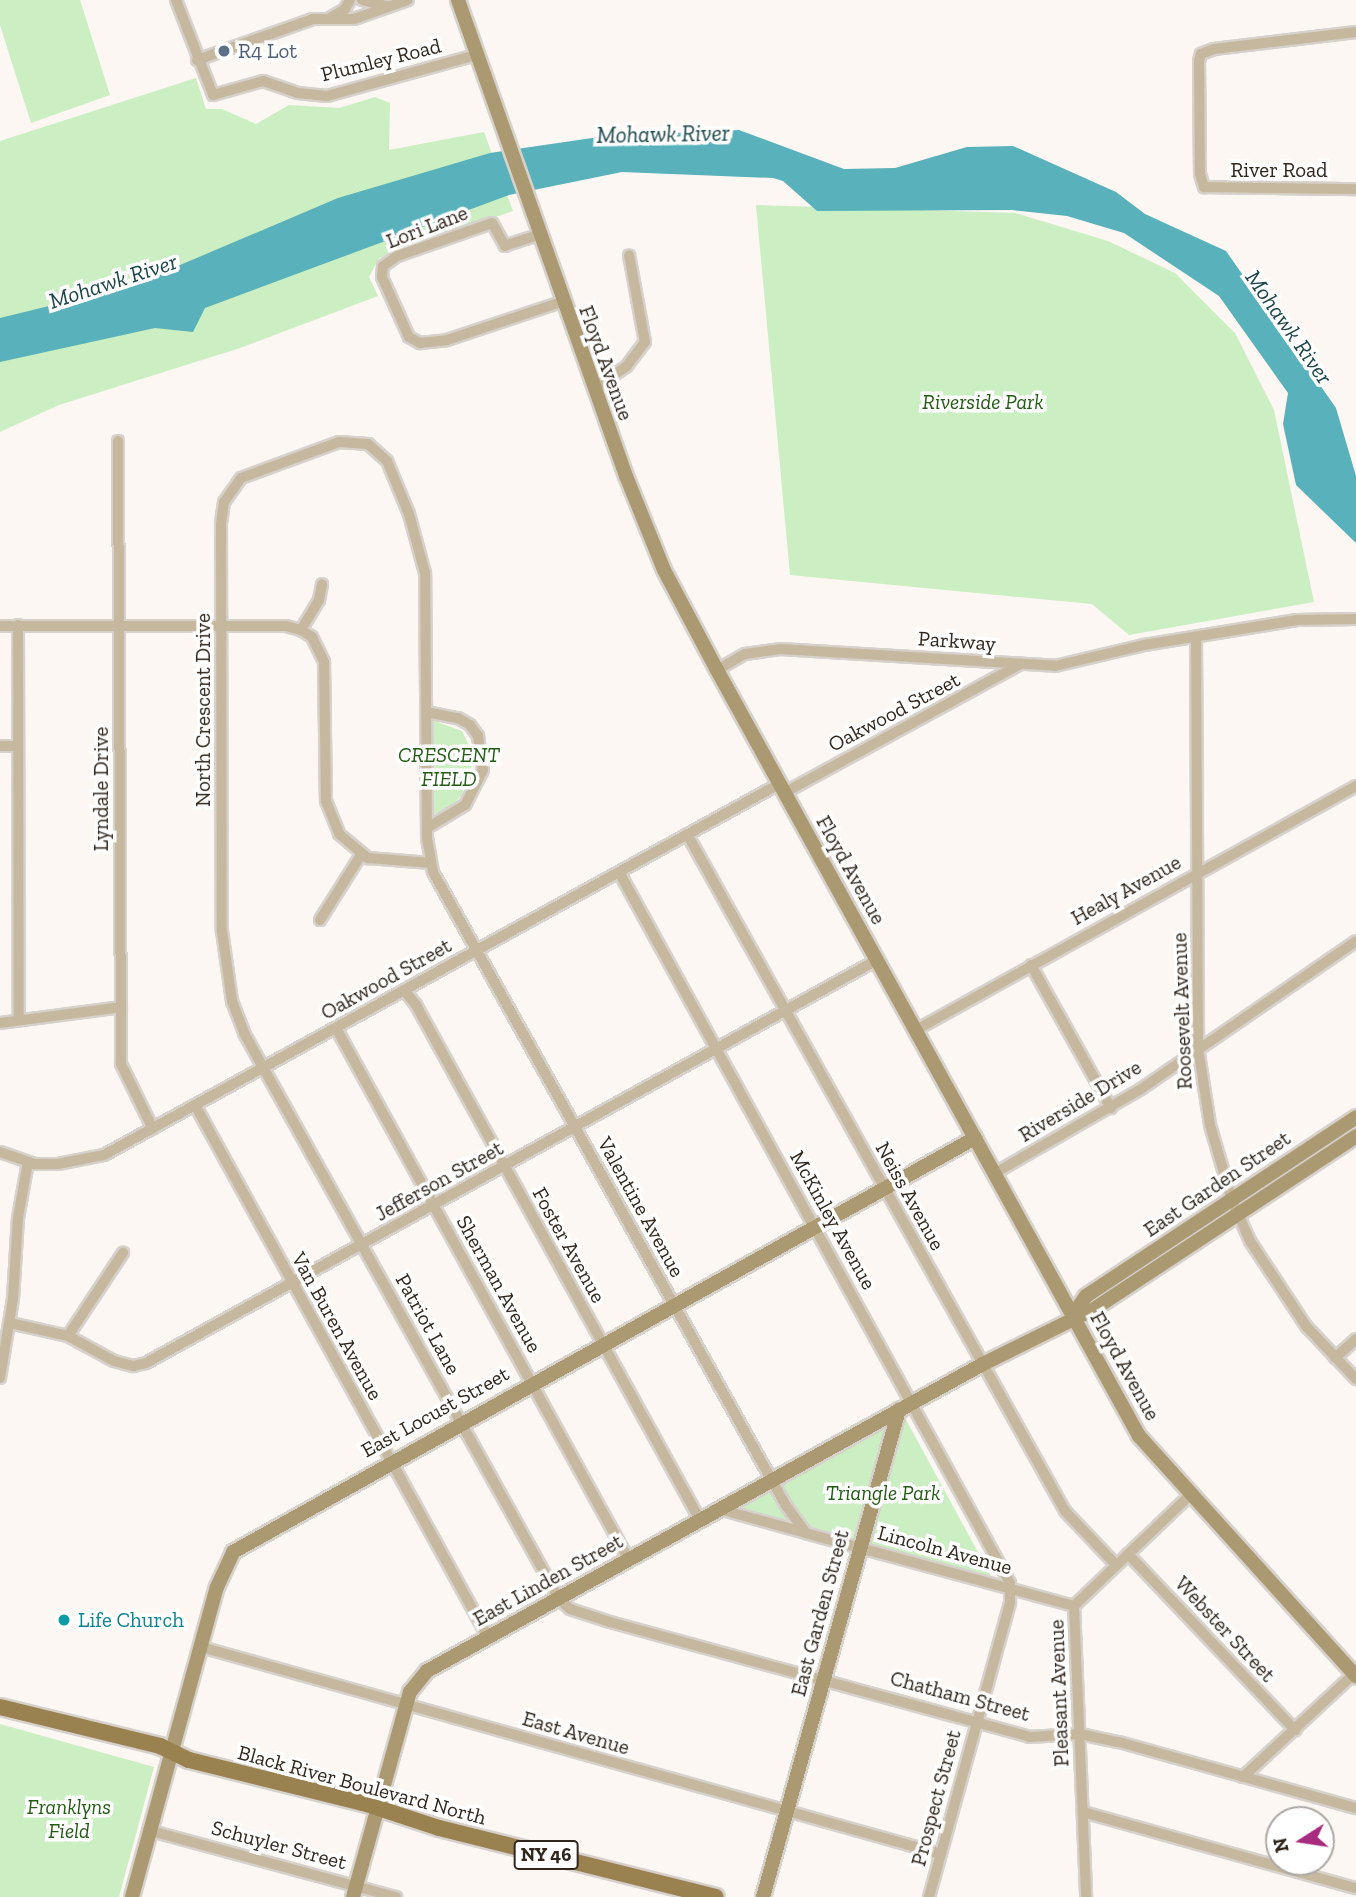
<!DOCTYPE html>
<style>
body{margin:0}
#map{position:relative;width:1356px;height:1897px;overflow:hidden;background:#fcf7f2;font-family:"Zilla Slab",serif}
div>[style]{position:absolute}
.green>*{inset:0;background:#cbeec2}
.water>*{inset:0;background:#58b1bb}
.roads{filter:drop-shadow(2px 0 #d7d1cc) drop-shadow(-2px 0 #d7d1cc) drop-shadow(0 2px #d7d1cc) drop-shadow(0 -2px #d7d1cc)}
.street>*{height:10px;margin:-5px;padding:0 5px;transform-origin:5px;border-radius:5px;background:#c5b89e}
.secondary>*{height:14px;margin:-7px;padding:0 7px;transform-origin:7px;border-radius:7px;background:#ab9971}
.primary>*{height:16px;margin:-8px;padding:0 8px;transform-origin:8px;border-radius:8px;background:#998250}
.dots>*{width:19px;height:19px;translate:-50% -50%;box-sizing:border-box;border:4px solid #fff;border-radius:50%}
span{translate:-50% -50%;white-space:nowrap;text-align:center;line-height:1.15;-webkit-text-stroke:7px #fff;paint-order:stroke}
.shield-label span{padding:2px 5px;background:#fff;border:2px solid;border-radius:5px;-webkit-text-stroke-width:0}
.shield-label{font-size:19px;color:#30261d;font-weight:700}
.service-label{font-size:21px;color:#4e5e75}
.left{translate:0 -50%;text-align:left}
.street-label{font-size:21px;color:#30261d}
.park-label{font-size:21px;color:#235a14;font-style:italic}
.culture-label{font-size:21px;color:#0d838f}
.water-label{font-size:23px;color:#1c454a;font-style:italic}
.north{position:absolute;left:1265px;top:1806px;width:70px;height:70px;box-sizing:border-box;background:#fff;border:2px solid #aca8a5;border-radius:50%;rotate:258deg;font-size:19px;font-weight:700;line-height:28px;text-align:center;color:#30261d}
.north::after{content:'';display:block;margin:auto;width:24px;height:32px;background:#a72b7f;clip-path:polygon(50% 0,100% 100%,50% 72%,0 100%)}
</style>
<div id="map">
<div class="green">
<div style="clip-path:polygon(0 0,80px 0,110px 95px,31px 123px,0 25px)"></div>
<div style="clip-path:polygon(196px 78px,206px 109px,222px 109px,256px 124px,289px 105px,339px 108px,375px 97px,390px 103px,389px 150px,484px 132px,513px 211px,379px 258px,369px 277px,378px 296px,240px 348px,59px 405px,0 432px,0 141px)"></div>
<div style="clip-path:polygon(756px 205px,1015px 213px,1108px 241px,1175px 273px,1235px 333px,1274px 410px,1314px 602px,1129px 635px,1092px 604px,790px 575px)"></div>
<div style="clip-path:polygon(426px 718px,462px 731px,470px 747px,472px 765px,462px 795px,451px 807px,427px 817px)"></div>
<div style="clip-path:polygon(904px 1416px,992px 1578px,732px 1513px)"></div>
<div style="clip-path:polygon(0 1724px,154px 1767px,119px 1897px,0 1897px)"></div>
</div>
<div class="water">
<div style="clip-path:polygon(739px 130px,844px 169px,895px 168px,967px 147px,1013px 146px,1116px 192px,1145px 214px,1226px 251px,1336px 408px,1356px 476px,1356px 543px,1296px 485px,1283px 424px,1288px 393px,1219px 296px,1124px 233px,1067px 216px,1012px 210px,817px 211px,783px 181px,773px 178px,622px 172px,509px 195px,205px 308px,193px 332px,155px 328px,0 362px,0 318px,94px 295px,166px 271px,338px 198px,490px 153px,606px 136px)"></div>
</div>
<div class="roads">
<div class="street">
<div style="left:176px;top:0;width:102px;rotate:68.7deg"></div>
<div style="left:213px;top:95px;width:52px;rotate:-15.6deg"></div>
<div style="left:263px;top:81px;width:37px;rotate:19deg"></div>
<div style="left:298px;top:93px;width:29px;rotate:6deg"></div>
<div style="left:327px;top:96px;width:155px;rotate:-15.4deg"></div>
<div style="left:362px;top:0;width:25px;rotate:14deg"></div>
<div style="left:330px;top:18px;width:17px;rotate:-31deg"></div>
<div style="left:345px;top:9px;width:10px;rotate:-61deg"></div>
<div style="left:1356px;top:32px;width:143px;rotate:173.2deg"></div>
<div style="left:1214px;top:49px;width:14px;rotate:159deg"></div>
<div style="left:1201px;top:54px;width:7px;rotate:106deg"></div>
<div style="left:1199px;top:61px;width:113px;rotate:89.5deg"></div>
<div style="left:1200px;top:174px;width:14px;rotate:73deg"></div>
<div style="left:1204px;top:187px;width:152px;rotate:0.8deg"></div>
<div style="left:197px;top:60px;width:123px;rotate:-19.5deg"></div>
<div style="left:313px;top:19px;width:41px"></div>
<div style="left:354px;top:19px;width:57px;rotate:-19.4deg"></div>
<div style="left:538px;top:235px;width:35px;rotate:162deg"></div>
<div style="left:505px;top:246px;width:26px;rotate:-119deg"></div>
<div style="left:492px;top:223px;width:101px;rotate:160.8deg"></div>
<div style="left:397px;top:256px;width:17px;rotate:144deg"></div>
<div style="left:383px;top:266px;width:11px;rotate:95deg"></div>
<div style="left:382px;top:277px;width:66px;rotate:65.8deg"></div>
<div style="left:409px;top:337px;width:13px;rotate:29deg"></div>
<div style="left:420px;top:343px;width:27px;rotate:-6deg"></div>
<div style="left:447px;top:340px;width:120px;rotate:-18.4deg"></div>
<div style="left:593px;top:389px;width:40px;rotate:-34deg"></div>
<div style="left:626px;top:367px;width:31px;rotate:-53deg"></div>
<div style="left:645px;top:342px;width:88px;rotate:-100.4deg"></div>
<div style="left:118px;top:441px;width:623px;rotate:89.72deg"></div>
<div style="left:121px;top:1064px;width:72px;rotate:63.8deg"></div>
<div style="left:18px;top:625px;width:395px;rotate:89.9deg"></div>
<div style="left:0;top:626px;width:286px"></div>
<div style="left:286px;top:626px;width:16px;rotate:15deg"></div>
<div style="left:301px;top:630px;width:13px;rotate:32deg"></div>
<div style="left:312px;top:637px;width:28px;rotate:64deg"></div>
<div style="left:324px;top:662px;width:139px;rotate:89.2deg"></div>
<div style="left:326px;top:801px;width:35px;rotate:68deg"></div>
<div style="left:339px;top:834px;width:38px;rotate:40deg"></div>
<div style="left:368px;top:858px;width:63px;rotate:4.5deg"></div>
<div style="left:301px;top:630px;width:35px;rotate:-59deg"></div>
<div style="left:319px;top:600px;width:16px;rotate:-79deg"></div>
<div style="left:1196px;top:638px;width:410px;rotate:89.7deg"></div>
<div style="left:1198px;top:1048px;width:78px;rotate:81.1deg"></div>
<div style="left:1210px;top:1125px;width:78px;rotate:73.7deg"></div>
<div style="left:1232px;top:1200px;width:45px;rotate:66.3deg"></div>
<div style="left:1250px;top:1241px;width:102px;rotate:56.6deg"></div>
<div style="left:1306px;top:1326px;width:73px;rotate:46.7deg"></div>
<div style="left:717px;top:670px;width:32px;rotate:-30deg"></div>
<div style="left:745px;top:654px;width:35px;rotate:-8deg"></div>
<div style="left:780px;top:649px;width:276px;rotate:3.5deg"></div>
<div style="left:1055px;top:666px;width:91px;rotate:-13.3deg"></div>
<div style="left:1144px;top:645px;width:155px;rotate:-9.3deg"></div>
<div style="left:1297px;top:620px;width:59px;rotate:-1deg"></div>
<div style="left:426px;top:712px;width:33px;rotate:11deg"></div>
<div style="left:458px;top:718px;width:14px;rotate:30deg"></div>
<div style="left:470px;top:725px;width:14px;rotate:54deg"></div>
<div style="left:478px;top:736px;width:34px;rotate:82deg"></div>
<div style="left:483px;top:770px;width:39px;rotate:117deg"></div>
<div style="left:465px;top:805px;width:44px;rotate:148.8deg"></div>
<div style="left:0;top:746px;width:18px"></div>
<div style="left:784px;top:793px;width:270px;rotate:-28.6deg"></div>
<div style="left:687px;top:834px;width:775px;rotate:60.82deg"></div>
<div style="left:1065px;top:1511px;width:74px;rotate:46.6deg"></div>
<div style="left:619px;top:872px;width:811px;rotate:61.19deg"></div>
<div style="left:1010px;top:1583px;width:20px;rotate:90deg"></div>
<div style="left:1010px;top:1603px;width:305px;rotate:105.4deg"></div>
<div style="left:320px;top:920px;width:77px;rotate:-57.8deg"></div>
<div style="left:1031px;top:965px;width:164px;rotate:60.8deg"></div>
<div style="left:404px;top:990px;width:19px;rotate:51deg"></div>
<div style="left:416px;top:1005px;width:588px;rotate:61.13deg"></div>
<div style="left:0;top:1023px;width:122px;rotate:-7.5deg"></div>
<div style="left:336px;top:1028px;width:607px;rotate:61.16deg"></div>
<div style="left:916px;top:1030px;width:503px;rotate:-29.01deg"></div>
<div style="left:195px;top:1105px;width:607px;rotate:61.16deg"></div>
<div style="left:0;top:1152px;width:36px;rotate:19deg"></div>
<div style="left:34px;top:1164px;width:24px"></div>
<div style="left:58px;top:1164px;width:47px;rotate:-11.1deg"></div>
<div style="left:104px;top:1155px;width:770px;rotate:-28.79deg"></div>
<div style="left:995px;top:1173px;width:168px;rotate:-29.9deg"></div>
<div style="left:1141px;top:1089px;width:261px;rotate:-34.5deg"></div>
<div style="left:10px;top:1323px;width:59px;rotate:12.6deg"></div>
<div style="left:68px;top:1336px;width:52px;rotate:28.5deg"></div>
<div style="left:114px;top:1361px;width:20px;rotate:15deg"></div>
<div style="left:133px;top:1366px;width:13px;rotate:-13deg"></div>
<div style="left:146px;top:1363px;width:835px;rotate:-28.87deg"></div>
<div style="left:68px;top:1336px;width:100px;rotate:-56.5deg"></div>
<div style="left:1335px;top:1358px;width:28px;rotate:-42deg"></div>
<div style="left:0;top:1378px;width:80px;rotate:-80.7deg"></div>
<div style="left:13px;top:1299px;width:81px;rotate:-86.5deg"></div>
<div style="left:18px;top:1218px;width:57px;rotate:-79.9deg"></div>
<div style="left:719px;top:1509px;width:90px;rotate:15.4deg"></div>
<div style="left:1128px;top:1554px;width:243px;rotate:46.5deg"></div>
<div style="left:1074px;top:1606px;width:278px;rotate:-164.8deg"></div>
<div style="left:806px;top:1533px;width:36px;rotate:-126deg"></div>
<div style="left:785px;top:1504px;width:723px;rotate:-119.12deg"></div>
<div style="left:433px;top:872px;width:34px;rotate:-100deg"></div>
<div style="left:427px;top:839px;width:266px;rotate:-90.4deg"></div>
<div style="left:425px;top:573px;width:61px;rotate:-105.2deg"></div>
<div style="left:409px;top:514px;width:57px;rotate:-112.5deg"></div>
<div style="left:387px;top:461px;width:25px;rotate:-138deg"></div>
<div style="left:368px;top:444px;width:29px;rotate:-176deg"></div>
<div style="left:339px;top:442px;width:104px;rotate:159.8deg"></div>
<div style="left:241px;top:478px;width:29px;rotate:125deg"></div>
<div style="left:224px;top:502px;width:22px;rotate:98deg"></div>
<div style="left:221px;top:524px;width:407px;rotate:89.9deg"></div>
<div style="left:222px;top:931px;width:71px;rotate:81.9deg"></div>
<div style="left:232px;top:1001px;width:34px;rotate:69deg"></div>
<div style="left:244px;top:1033px;width:648px;rotate:60.9deg"></div>
<div style="left:559px;top:1599px;width:15px;rotate:42deg"></div>
<div style="left:570px;top:1609px;width:42px;rotate:18deg"></div>
<div style="left:610px;top:1622px;width:434px;rotate:15.3deg"></div>
<div style="left:1029px;top:1737px;width:51px;rotate:-3.4deg"></div>
<div style="left:1080px;top:1734px;width:40px;rotate:12deg"></div>
<div style="left:1119px;top:1742px;width:246px;rotate:15.6deg"></div>
<div style="left:1074px;top:1606px;width:291px;rotate:87.6deg"></div>
<div style="left:1074px;top:1606px;width:159px;rotate:-43.7deg"></div>
<div style="left:201px;top:1647px;width:768px;rotate:15.63deg"></div>
<div style="left:1243px;top:1777px;width:151px;rotate:-42.9deg"></div>
<div style="left:1083px;top:1812px;width:283px;rotate:15.6deg"></div>
<div style="left:151px;top:1831px;width:254px;rotate:15.1deg"></div>
</div>
<div class="secondary">
<div style="left:458px;top:0;width:505px;rotate:70.56deg"></div>
<div style="left:626px;top:476px;width:101px;rotate:68deg"></div>
<div style="left:664px;top:570px;width:113px;rotate:62.1deg"></div>
<div style="left:717px;top:670px;width:875px;rotate:61.15deg"></div>
<div style="left:1139px;top:1436px;width:324px;rotate:47.9deg"></div>
<div style="left:1072px;top:1316px;width:24px;rotate:-55deg"></div>
<div style="left:1086px;top:1296px;width:324px;rotate:-33.5deg"></div>
<div style="left:132px;top:1897px;width:321px;rotate:-74.7deg"></div>
<div style="left:217px;top:1587px;width:38px;rotate:-65deg"></div>
<div style="left:233px;top:1552px;width:850px;rotate:-29.16deg"></div>
<div style="left:353px;top:1897px;width:213px;rotate:-74.5deg"></div>
<div style="left:410px;top:1692px;width:27px;rotate:-51deg"></div>
<div style="left:427px;top:1671px;width:635px;rotate:-28.91deg"></div>
<div style="left:983px;top:1364px;width:124px;rotate:-26.4deg"></div>
<div style="left:1094px;top:1309px;width:314px;rotate:-33.4deg"></div>
<div style="left:763px;top:1897px;width:506px;rotate:-74.4deg"></div>
</div>
<div class="primary">
<div style="left:0;top:1707px;width:165px;rotate:13.7deg"></div>
<div style="left:160px;top:1746px;width:32px;rotate:26deg"></div>
<div style="left:189px;top:1760px;width:179px;rotate:13.9deg"></div>
<div style="left:363px;top:1803px;width:80px;rotate:18.2deg"></div>
<div style="left:439px;top:1828px;width:285px;rotate:14deg"></div>
</div>
</div>
<div class="dots">
<div style="left:224px;top:51px;background:#5c6f8a"></div>
<div style="left:64px;top:1620px;background:#0f9aa8"></div>
</div>
<div class="shield-label">
<span style="left:546px;top:1855px">NY 46</span>
</div>
<div class="service-label">
<span class="left" style="left:238px;top:51px">R4 Lot</span>
</div>
<div class="street-label">
<span style="left:381px;top:60px;rotate:-14deg">Plumley Road</span>
<span style="left:1279px;top:170px">River Road</span>
<span style="left:427px;top:227px;rotate:-21deg">Lori Lane</span>
<span style="left:606px;top:363px;rotate:70deg">Floyd Avenue</span>
<span style="left:957px;top:641px;rotate:4deg">Parkway</span>
<span style="left:203px;top:710px;rotate:-90deg">North Crescent Drive</span>
<span style="left:894px;top:712px;rotate:-28deg">Oakwood Street</span>
<span style="left:101px;top:789px;rotate:-90deg">Lyndale Drive</span>
<span style="left:851px;top:870px;rotate:61deg">Floyd Avenue</span>
<span style="left:1126px;top:890px;rotate:-29deg">Healy Avenue</span>
<span style="left:386px;top:979px;rotate:-29deg">Oakwood Street</span>
<span style="left:1182px;top:1011px;rotate:-92deg">Roosevelt Avenue</span>
<span style="left:1080px;top:1101px;rotate:-31deg">Riverside Drive</span>
<span style="left:439px;top:1181px;rotate:-29deg">Jefferson Street</span>
<span style="left:1217px;top:1184px;rotate:-34deg">East Garden Street</span>
<span style="left:910px;top:1196px;rotate:61deg">Neiss Avenue</span>
<span style="left:641px;top:1207px;rotate:61deg">Valentine Avenue</span>
<span style="left:833px;top:1220px;rotate:61deg">McKinley Avenue</span>
<span style="left:569px;top:1245px;rotate:61deg">Foster Avenue</span>
<span style="left:499px;top:1284px;rotate:61deg">Sherman Avenue</span>
<span style="left:428px;top:1324px;rotate:61deg">Patriot Lane</span>
<span style="left:337px;top:1326px;rotate:61deg">Van Buren Avenue</span>
<span style="left:1125px;top:1366px;rotate:61deg">Floyd Avenue</span>
<span style="left:435px;top:1412px;rotate:-29deg">East Locust Street</span>
<span style="left:945px;top:1550px;rotate:15deg">Lincoln Avenue</span>
<span style="left:548px;top:1580px;rotate:-29deg">East Linden Street</span>
<span style="left:820px;top:1613px;rotate:-75deg">East Garden Street</span>
<span style="left:1225px;top:1629px;rotate:47deg">Webster Street</span>
<span style="left:1059px;top:1693px;rotate:-92deg">Pleasant Avenue</span>
<span style="left:960px;top:1696px;rotate:15deg">Chatham Street</span>
<span style="left:576px;top:1733px;rotate:16deg">East Avenue</span>
<span style="left:362px;top:1785px;rotate:15deg">Black River Boulevard North</span>
<span style="left:936px;top:1798px;rotate:-75deg">Prospect Street</span>
<span style="left:279px;top:1845px;rotate:15deg">Schuyler Street</span>
</div>
<div class="park-label">
<span style="left:983px;top:402px">Riverside Park</span>
<span style="left:449px;top:767px">CRESCENT<br>FIELD</span>
<span style="left:883px;top:1493px">Triangle Park</span>
<span style="left:69px;top:1819px">Franklyns<br>Field</span>
</div>
<div class="culture-label">
<span class="left" style="left:78px;top:1620px">Life Church</span>
</div>
<div class="water-label">
<span style="left:663px;top:134px;rotate:-1deg">Mohawk River</span>
<span style="left:113px;top:281px;rotate:-18deg">Mohawk River</span>
<span style="left:1289px;top:327px;rotate:55deg">Mohawk River</span>
</div>
<div class="north">N</div>
</div>
